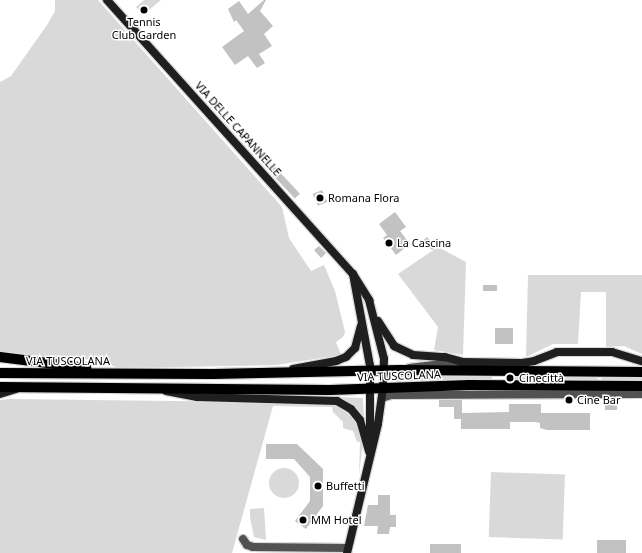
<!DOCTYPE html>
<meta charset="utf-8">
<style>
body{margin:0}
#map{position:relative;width:642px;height:553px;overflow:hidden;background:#fff;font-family:"Noto Sans",sans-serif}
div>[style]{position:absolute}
.green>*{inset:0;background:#d9d9d9;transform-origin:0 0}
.round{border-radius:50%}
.building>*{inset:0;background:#c2c2c2;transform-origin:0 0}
.roads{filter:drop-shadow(1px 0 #dbdbdb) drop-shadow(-1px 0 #dbdbdb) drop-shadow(0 1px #dbdbdb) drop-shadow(0 -1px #dbdbdb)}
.street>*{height:8px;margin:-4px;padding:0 4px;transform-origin:4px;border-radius:4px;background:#525252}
.secondary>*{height:8px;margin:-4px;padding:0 4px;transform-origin:4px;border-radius:4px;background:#1f1f1f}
.primary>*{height:10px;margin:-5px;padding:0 5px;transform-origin:5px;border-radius:5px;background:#000}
.dots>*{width:11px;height:11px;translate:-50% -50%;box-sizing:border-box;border:2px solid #fff;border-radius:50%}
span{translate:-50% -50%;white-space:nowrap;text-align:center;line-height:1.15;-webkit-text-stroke:3px #fff;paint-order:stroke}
.poi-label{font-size:11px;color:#000}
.left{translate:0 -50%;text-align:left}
.street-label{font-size:11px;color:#000}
</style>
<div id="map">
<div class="green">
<div style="clip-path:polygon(55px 0,98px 0,282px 207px,289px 238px,311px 271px,324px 265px,335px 291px,345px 332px,343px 337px,336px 342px,341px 355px,276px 365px,118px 368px,98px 360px,0 354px,0 82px,11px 76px,47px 25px,55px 11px)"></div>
<div style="clip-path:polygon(144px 0,161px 0,143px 15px,136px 7px)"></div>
<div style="clip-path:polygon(438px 247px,466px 262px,463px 355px,434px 350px,438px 327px,398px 274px)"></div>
<div style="clip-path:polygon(528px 275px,642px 275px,642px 354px,624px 346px,606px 347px,606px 292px,581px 292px,578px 344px,553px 344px,526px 357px)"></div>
<div style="clip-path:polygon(397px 375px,492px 376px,492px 379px,397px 382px)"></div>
<div style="clip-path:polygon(506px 376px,547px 377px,547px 379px,506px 379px)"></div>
<div style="clip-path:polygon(552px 377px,597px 377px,597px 380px,552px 379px)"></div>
<div style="clip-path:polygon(602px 377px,642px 378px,642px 380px,601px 380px)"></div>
<div style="clip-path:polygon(335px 397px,363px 398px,364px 417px,345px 401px)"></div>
<div style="clip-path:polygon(10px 399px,328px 403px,342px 408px,358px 423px,363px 443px,359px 475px,360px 442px,357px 442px,353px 431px,343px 428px,343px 422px,333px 412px,332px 407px,273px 406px,232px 553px,0 553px,0 400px)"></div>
<div class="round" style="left:269px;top:468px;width:30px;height:30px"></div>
<div style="left:491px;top:472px;width:74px;height:65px;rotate:2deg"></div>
<div style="clip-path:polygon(264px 508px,266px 540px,254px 537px,250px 517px,250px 509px)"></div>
</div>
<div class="building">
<div style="clip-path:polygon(264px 0,266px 0,260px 11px,273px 26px,264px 34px,272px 46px,259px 54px,265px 63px,257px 68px,248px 56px,235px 65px,222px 47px,244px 31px,236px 20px,234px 22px,228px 9px,239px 1px,248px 14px)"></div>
<div style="left:274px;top:166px;width:38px;height:7px;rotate:47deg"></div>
<div style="left:322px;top:190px;width:13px;height:10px;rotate:67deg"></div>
<div style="clip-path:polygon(395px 212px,406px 227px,400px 231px,410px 244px,396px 255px,383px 238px,387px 235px,379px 224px)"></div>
<div style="clip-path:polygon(427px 237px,436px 247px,432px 250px,423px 241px)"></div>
<div style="clip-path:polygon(319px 246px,326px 253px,321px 258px,314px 250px)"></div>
<div style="left:483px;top:285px;width:14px;height:6px"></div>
<div style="left:495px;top:328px;width:18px;height:16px"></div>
<div style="clip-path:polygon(439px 400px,462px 400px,462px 413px,509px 412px,509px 404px,541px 404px,541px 413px,590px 413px,590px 430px,547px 430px,540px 428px,540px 423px,535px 422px,510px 422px,510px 429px,461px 429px,461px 419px,454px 419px,454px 407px,439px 407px)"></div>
<div style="left:605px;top:404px;width:12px;height:6px"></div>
<div style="clip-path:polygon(266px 444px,297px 444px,323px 469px,323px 506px,306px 529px,295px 521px,310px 501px,310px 477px,294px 459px,266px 459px)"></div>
<div style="clip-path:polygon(378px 495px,390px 495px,390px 515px,396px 515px,396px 527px,390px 527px,389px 534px,377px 534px,378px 526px,364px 526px,368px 505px,378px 505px)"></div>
<div style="left:597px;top:540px;width:29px;height:13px"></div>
<div style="left:430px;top:544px;width:31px;height:9px"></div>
</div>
<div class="roads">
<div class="street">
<div style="left:409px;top:368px;width:50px;rotate:-6.8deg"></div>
<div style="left:382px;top:398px;width:9px;rotate:-18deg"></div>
<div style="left:391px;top:395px;width:251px;rotate:-0.2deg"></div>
<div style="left:243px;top:539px;width:7px;rotate:56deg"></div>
<div style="left:247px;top:545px;width:6px;rotate:18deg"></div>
<div style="left:253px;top:547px;width:95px;rotate:0.6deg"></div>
</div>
<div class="secondary">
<div style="left:107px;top:0;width:368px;rotate:48.1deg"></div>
<div style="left:353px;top:274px;width:31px;rotate:58deg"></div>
<div style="left:369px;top:300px;width:61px;rotate:75.7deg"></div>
<div style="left:384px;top:359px;width:29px;rotate:92deg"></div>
<div style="left:383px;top:388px;width:36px;rotate:98deg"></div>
<div style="left:378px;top:424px;width:133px;rotate:103.5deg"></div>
<div style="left:353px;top:274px;width:94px;rotate:79.5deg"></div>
<div style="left:370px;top:366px;width:73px;rotate:90deg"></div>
<div style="left:378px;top:321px;width:30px;rotate:57deg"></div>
<div style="left:394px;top:346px;width:21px;rotate:25deg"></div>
<div style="left:413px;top:355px;width:32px;rotate:4deg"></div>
<div style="left:445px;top:357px;width:18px;rotate:16deg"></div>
<div style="left:462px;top:362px;width:60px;rotate:1deg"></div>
<div style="left:522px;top:363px;width:12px;rotate:-9deg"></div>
<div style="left:534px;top:361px;width:25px;rotate:-21deg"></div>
<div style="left:557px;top:352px;width:55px"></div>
<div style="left:612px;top:352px;width:31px;rotate:17deg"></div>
<div style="left:293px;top:369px;width:44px;rotate:-10.5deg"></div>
<div style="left:336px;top:361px;width:11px;rotate:-22deg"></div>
<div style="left:346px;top:357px;width:13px;rotate:-45deg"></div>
<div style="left:355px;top:348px;width:23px;rotate:-75deg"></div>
<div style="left:166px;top:391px;width:32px;rotate:11deg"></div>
<div style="left:197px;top:397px;width:140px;rotate:1.6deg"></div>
<div style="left:337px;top:401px;width:16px;rotate:30deg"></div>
<div style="left:351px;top:409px;width:14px;rotate:51deg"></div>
<div style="left:360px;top:420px;width:33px;rotate:74deg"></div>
<div style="left:0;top:394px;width:17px;rotate:-17deg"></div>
</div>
<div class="primary">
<div style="left:0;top:357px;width:87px;rotate:7.3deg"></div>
<div style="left:0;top:373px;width:213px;rotate:0.3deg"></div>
<div style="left:213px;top:374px;width:187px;rotate:-1.2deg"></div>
<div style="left:400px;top:370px;width:242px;rotate:0.5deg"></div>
<div style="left:0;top:387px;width:330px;rotate:0.5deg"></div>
<div style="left:330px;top:390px;width:139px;rotate:-2.1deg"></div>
<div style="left:469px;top:385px;width:173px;rotate:0.3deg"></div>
</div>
</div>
<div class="dots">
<div style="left:144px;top:10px;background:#000"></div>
<div style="left:320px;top:198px;background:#000"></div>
<div style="left:389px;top:243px;background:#000"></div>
<div style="left:510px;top:378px;background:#000"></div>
<div style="left:569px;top:400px;background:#000"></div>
<div style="left:318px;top:486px;background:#000"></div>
<div style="left:303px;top:520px;background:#000"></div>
</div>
<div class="poi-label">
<span style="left:144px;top:29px">Tennis<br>Club Garden</span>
<span class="left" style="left:328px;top:198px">Romana Flora</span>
<span class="left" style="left:397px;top:243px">La Cascina</span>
<span class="left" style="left:519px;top:378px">Cinecittà</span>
<span class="left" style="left:577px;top:400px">Cine Bar</span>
<span class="left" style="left:326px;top:486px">Buffetti</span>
<span class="left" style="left:311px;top:520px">MM Hotel</span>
</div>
<div class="street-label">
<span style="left:238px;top:129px;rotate:48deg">VIA DELLE CAPANNELLE</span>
<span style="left:68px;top:361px">VIA TUSCOLANA</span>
<span style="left:399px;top:376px;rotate:-2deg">VIA TUSCOLANA</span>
</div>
</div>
